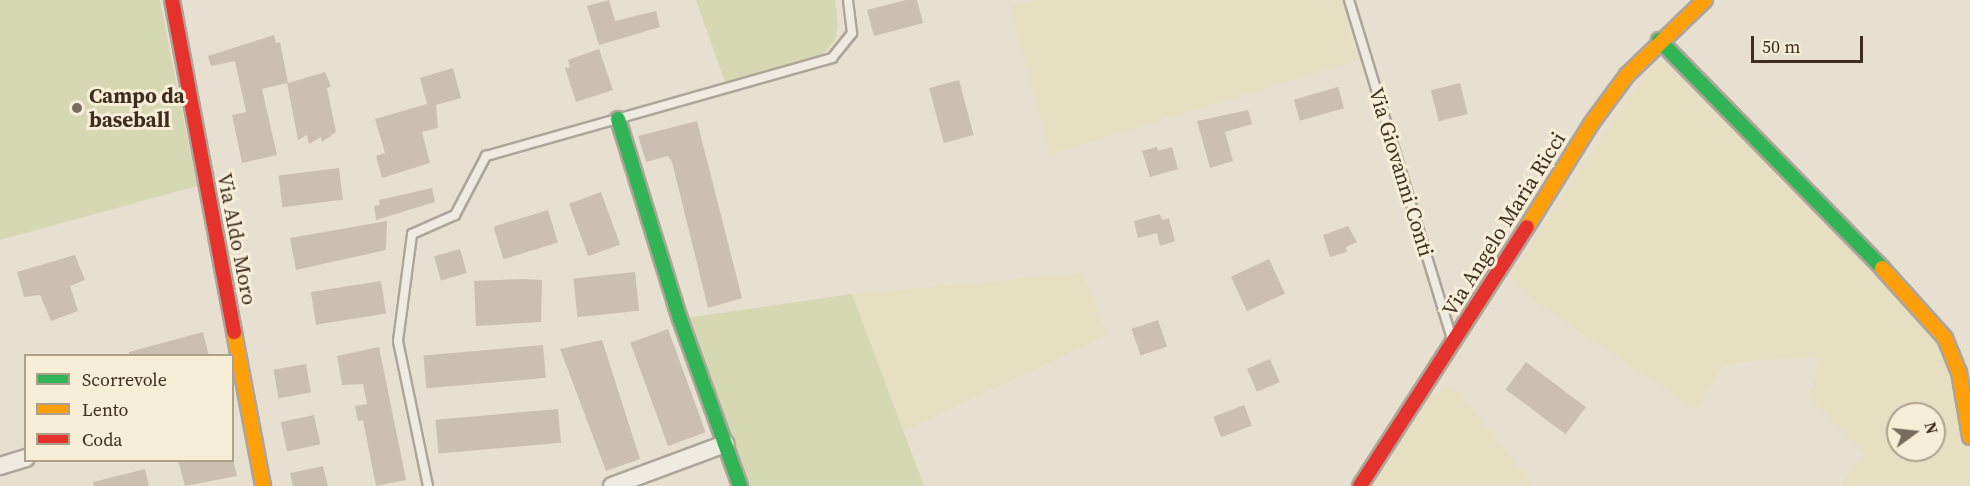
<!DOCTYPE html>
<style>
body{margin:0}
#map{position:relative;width:1970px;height:486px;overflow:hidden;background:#e7e0d1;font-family:"Source Serif 4",serif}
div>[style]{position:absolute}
.farmland>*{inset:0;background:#e6dfc2}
.green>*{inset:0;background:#d6d7b3}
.building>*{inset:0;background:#cbbfb2;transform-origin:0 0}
.roads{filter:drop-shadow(2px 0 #ada599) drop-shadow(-2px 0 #ada599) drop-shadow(0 2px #ada599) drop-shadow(0 -2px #ada599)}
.lane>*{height:8px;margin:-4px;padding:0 4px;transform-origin:4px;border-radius:4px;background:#efebe3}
.street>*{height:16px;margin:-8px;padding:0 8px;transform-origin:8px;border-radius:8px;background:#efebe3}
.fast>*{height:14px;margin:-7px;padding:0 7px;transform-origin:7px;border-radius:7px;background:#30b455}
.slow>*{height:14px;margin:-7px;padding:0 7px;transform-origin:7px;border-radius:7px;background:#ff9f0a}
.jam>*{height:14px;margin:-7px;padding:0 7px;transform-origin:7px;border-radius:7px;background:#e5322d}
.dots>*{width:16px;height:16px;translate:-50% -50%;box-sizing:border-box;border:3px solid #f7eed8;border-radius:50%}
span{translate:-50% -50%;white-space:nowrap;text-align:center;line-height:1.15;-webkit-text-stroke:6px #f7eed8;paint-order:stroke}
.poi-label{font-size:21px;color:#3d2e20;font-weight:700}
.left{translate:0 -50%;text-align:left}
.street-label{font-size:21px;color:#3d2e20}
.legend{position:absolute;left:24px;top:354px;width:210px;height:108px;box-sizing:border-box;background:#f7eed8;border:2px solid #ada18e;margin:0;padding:8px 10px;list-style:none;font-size:18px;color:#3d2e20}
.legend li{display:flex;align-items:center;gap:12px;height:30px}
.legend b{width:30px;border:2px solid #ada18e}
.north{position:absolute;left:1886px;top:402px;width:60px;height:60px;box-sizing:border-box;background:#f7eed8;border:2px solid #ada18e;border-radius:50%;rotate:75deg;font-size:16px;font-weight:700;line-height:24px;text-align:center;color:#3d2e20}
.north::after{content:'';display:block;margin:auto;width:21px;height:27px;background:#786c5e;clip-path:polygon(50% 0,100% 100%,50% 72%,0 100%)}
.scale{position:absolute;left:1751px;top:36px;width:112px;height:27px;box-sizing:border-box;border:3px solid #3d2e20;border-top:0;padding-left:8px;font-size:18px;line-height:21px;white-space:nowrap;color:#3d2e20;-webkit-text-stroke:4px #f7eed8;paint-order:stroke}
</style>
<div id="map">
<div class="farmland">
<div style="clip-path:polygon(1032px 0,1341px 0,1358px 60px,1050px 154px,1010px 7px)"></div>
<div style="clip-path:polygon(evenodd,1659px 59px,1694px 85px,1946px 347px,1970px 443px,1970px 486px,1841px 486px,1864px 453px,1808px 396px,1816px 378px,1817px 357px,1747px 361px,1723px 367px,1695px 410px,1533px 300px,1509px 276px,1629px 96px,1659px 59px,1898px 414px,1934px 414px,1934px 450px,1898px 450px,1898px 414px)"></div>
<div style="clip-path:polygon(1083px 273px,1107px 335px,904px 431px,852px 294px)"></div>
<div style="clip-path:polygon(1447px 389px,1458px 391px,1534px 486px,1372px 486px,1431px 395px)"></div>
</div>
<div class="green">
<div style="clip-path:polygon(0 0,160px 0,197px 186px,0 240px)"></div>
<div style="clip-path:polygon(696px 0,835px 0,838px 27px,835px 40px,819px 59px,727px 88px)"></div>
<div style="clip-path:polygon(852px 294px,924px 486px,745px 486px,680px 319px)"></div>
</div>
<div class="building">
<div style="clip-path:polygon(609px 0,615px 21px,656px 11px,660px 27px,599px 45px,587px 6px)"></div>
<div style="clip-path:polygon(906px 0,917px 0,923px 23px,874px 36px,867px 10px)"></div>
<div style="clip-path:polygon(274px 35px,276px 43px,280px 42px,288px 83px,325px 72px,331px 86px,327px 88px,336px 132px,322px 142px,321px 137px,309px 144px,307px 135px,298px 140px,287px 83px,262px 89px,277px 155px,242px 163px,232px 115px,246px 112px,235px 61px,211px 66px,208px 56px)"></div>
<div style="clip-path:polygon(599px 49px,613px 90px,576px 102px,565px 68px,570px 67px,568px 60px)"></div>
<div style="clip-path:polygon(453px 68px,461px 98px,436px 105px,438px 128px,422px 132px,430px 163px,382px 178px,376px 156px,385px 153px,375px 119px,427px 104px,420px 78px)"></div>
<div style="left:959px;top:80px;width:57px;height:31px;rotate:75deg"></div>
<div style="left:1460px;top:83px;width:32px;height:30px;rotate:76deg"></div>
<div style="left:1338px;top:87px;width:22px;height:46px;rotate:74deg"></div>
<div style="clip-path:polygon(1248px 110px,1252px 124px,1225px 132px,1233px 161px,1210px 168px,1197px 121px)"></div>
<div style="clip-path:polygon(697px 121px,742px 298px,708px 308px,672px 162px,668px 156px,646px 162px,638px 136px)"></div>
<div style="clip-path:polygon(1157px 147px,1158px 151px,1172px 147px,1178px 169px,1150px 177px,1142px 151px)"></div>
<div style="left:339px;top:168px;width:32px;height:61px;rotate:83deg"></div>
<div style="clip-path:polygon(432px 188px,435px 202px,376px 220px,374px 206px,380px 205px,379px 200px)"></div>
<div style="left:601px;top:192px;width:56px;height:34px;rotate:70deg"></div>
<div style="left:548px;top:210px;width:34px;height:57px;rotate:73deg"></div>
<div style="clip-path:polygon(1160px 214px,1162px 220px,1169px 218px,1175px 241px,1160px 246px,1157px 233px,1138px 238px,1134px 221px)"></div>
<div style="clip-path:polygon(387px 221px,386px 250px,296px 270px,290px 238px)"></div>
<div style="clip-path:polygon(1348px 226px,1357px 242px,1346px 247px,1347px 252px,1330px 257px,1323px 235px)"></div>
<div style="left:460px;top:249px;width:25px;height:27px;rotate:74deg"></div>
<div style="clip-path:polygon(75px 255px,85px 280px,70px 286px,78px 311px,51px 321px,40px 295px,24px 297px,17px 272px)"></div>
<div style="left:1269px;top:259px;width:38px;height:42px;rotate:65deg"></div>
<div style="left:635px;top:272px;width:39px;height:62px;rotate:84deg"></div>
<div style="clip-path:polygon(523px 279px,542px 280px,541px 322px,476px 326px,474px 281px)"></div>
<div style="left:381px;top:281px;width:33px;height:71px;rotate:81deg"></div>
<div style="left:1158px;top:320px;width:28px;height:28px;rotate:71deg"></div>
<div style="left:668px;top:329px;width:110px;height:40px;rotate:70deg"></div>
<div style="clip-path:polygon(203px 332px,209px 356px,129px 356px,129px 352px)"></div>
<div style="clip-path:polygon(602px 340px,640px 459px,606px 471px,560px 349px)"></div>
<div style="left:543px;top:345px;width:33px;height:120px;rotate:85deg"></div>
<div style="clip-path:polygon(379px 347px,406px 480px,376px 486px,363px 420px,358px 421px,355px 406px,367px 404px,363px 384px,342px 385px,337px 356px)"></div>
<div style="left:1270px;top:359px;width:25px;height:25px;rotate:67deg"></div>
<div style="left:1526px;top:362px;width:75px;height:34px;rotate:37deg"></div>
<div style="left:306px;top:364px;width:29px;height:33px;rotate:80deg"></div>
<div style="left:1244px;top:405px;width:22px;height:33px;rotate:69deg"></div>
<div style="left:558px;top:409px;width:34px;height:123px;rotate:85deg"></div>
<div style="left:314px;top:415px;width:30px;height:34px;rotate:78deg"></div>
<div style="clip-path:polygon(178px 460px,233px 460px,237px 476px,185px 486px)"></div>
<div style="clip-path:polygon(323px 466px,328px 486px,293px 486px,290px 473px)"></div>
<div style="clip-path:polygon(145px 469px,149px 486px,94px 486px,93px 482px)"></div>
</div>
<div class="roads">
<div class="lane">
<div style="left:1349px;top:0;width:353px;rotate:73.1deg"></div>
<div style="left:428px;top:486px;width:148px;rotate:-101.7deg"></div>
<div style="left:398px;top:341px;width:108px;rotate:-82.5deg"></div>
<div style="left:412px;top:234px;width:47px;rotate:-23.8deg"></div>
<div style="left:455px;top:215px;width:67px;rotate:-62.3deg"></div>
<div style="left:486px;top:156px;width:360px;rotate:-15.8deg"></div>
<div style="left:832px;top:58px;width:32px;rotate:-51deg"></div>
<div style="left:852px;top:33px;width:33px;rotate:-97deg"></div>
</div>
<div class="street">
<div style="left:0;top:466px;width:27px;rotate:-17deg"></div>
<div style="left:612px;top:486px;width:121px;rotate:-20.4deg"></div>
</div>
<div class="fast">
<div style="left:1659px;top:40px;width:319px;rotate:45.6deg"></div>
<div style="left:618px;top:119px;width:209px;rotate:72.8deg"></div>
<div style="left:680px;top:319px;width:177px;rotate:70.2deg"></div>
</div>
<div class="slow">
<div style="left:1527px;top:227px;width:121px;rotate:-58.1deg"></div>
<div style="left:1591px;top:124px;width:61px;rotate:-53.7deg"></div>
<div style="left:1627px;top:75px;width:108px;rotate:-43.9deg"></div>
<div style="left:1882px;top:268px;width:94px;rotate:48deg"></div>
<div style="left:1945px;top:338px;width:37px;rotate:68deg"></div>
<div style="left:1959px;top:372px;width:66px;rotate:80.4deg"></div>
<div style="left:234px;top:332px;width:157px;rotate:79.3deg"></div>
</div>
<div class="jam">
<div style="left:172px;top:0;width:338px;rotate:79.4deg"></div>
<div style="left:1360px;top:486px;width:308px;rotate:-57.2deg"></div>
</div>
</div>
<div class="dots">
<div style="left:77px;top:108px;background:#786c5e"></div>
</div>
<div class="poi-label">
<span class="left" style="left:89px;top:108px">Campo da<br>baseball</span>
</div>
<div class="street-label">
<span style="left:1401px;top:172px;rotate:73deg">Via Giovanni Conti</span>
<span style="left:1504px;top:224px;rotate:-58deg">Via Angelo Maria Ricci</span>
<span style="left:237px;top:239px;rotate:79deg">Via Aldo Moro</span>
</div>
<ul class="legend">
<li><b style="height:8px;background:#30b455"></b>Scorrevole</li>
<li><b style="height:8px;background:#ff9f0a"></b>Lento</li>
<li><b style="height:8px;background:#e5322d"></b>Coda</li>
</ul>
<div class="north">N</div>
<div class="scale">50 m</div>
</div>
